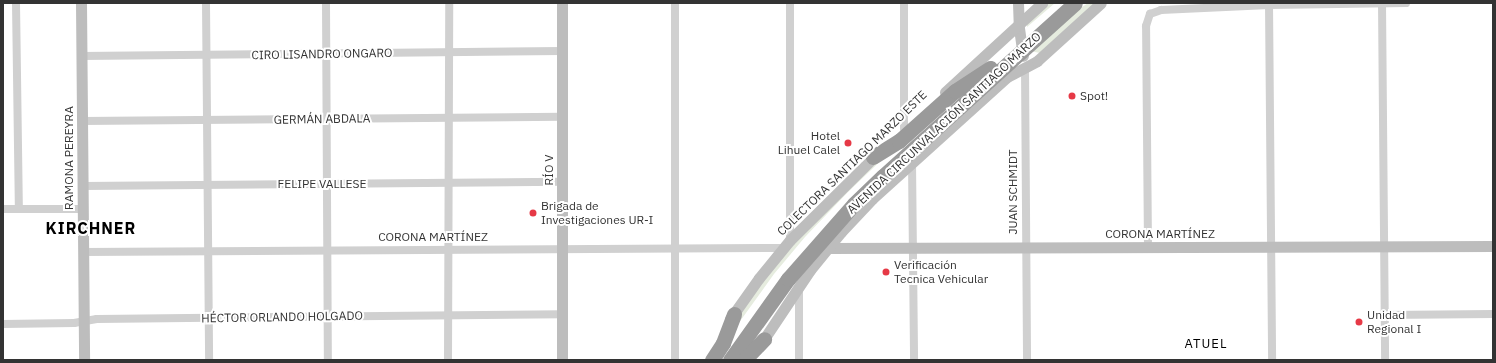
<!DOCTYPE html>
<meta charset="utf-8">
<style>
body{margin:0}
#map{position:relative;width:1496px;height:363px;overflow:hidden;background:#fff;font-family:"IBM Plex Sans",sans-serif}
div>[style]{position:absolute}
.green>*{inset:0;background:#e6ecdf}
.street>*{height:8px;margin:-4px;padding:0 4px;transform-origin:4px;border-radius:4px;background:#d0d0d0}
.secondary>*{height:11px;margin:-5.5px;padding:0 5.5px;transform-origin:5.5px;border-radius:5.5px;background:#bdbdbd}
.highway>*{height:15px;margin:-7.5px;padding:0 7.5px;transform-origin:7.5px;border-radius:7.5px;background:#9a9a9a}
.dots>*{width:11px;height:11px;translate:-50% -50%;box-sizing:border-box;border:2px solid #fff;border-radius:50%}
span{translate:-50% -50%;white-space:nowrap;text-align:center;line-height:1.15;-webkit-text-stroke:4px #fff;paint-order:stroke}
.street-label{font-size:12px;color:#333}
.poi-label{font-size:12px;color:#333}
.left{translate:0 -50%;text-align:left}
.right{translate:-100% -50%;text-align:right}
.neighbourhood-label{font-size:13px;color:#000;letter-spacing:1px}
.district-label{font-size:16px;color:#000;font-weight:700;letter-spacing:1px}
.frame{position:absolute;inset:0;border:4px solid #333;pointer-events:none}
</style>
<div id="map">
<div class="green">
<div style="clip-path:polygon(1047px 3px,1055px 3px,1027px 27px,1027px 23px)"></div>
<div style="clip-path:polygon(1088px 3px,1095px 3px,1040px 53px,1030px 51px,1059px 23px)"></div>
<div style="clip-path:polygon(894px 148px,848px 192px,805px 237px,774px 274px,738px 324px,741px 309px,785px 252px,870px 165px)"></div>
</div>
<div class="street">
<div style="left:16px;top:3px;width:206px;rotate:89.2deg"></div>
<div style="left:206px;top:3px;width:357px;rotate:89.5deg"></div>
<div style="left:326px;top:3px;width:357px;rotate:89.7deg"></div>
<div style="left:675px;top:3px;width:357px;rotate:90deg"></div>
<div style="left:790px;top:3px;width:237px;rotate:90deg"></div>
<div style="left:904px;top:3px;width:126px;rotate:90deg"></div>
<div style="left:1269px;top:3px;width:357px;rotate:89.5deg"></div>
<div style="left:1382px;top:3px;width:357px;rotate:89.5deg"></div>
<div style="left:81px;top:56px;width:481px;rotate:-0.6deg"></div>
<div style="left:1025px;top:67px;width:293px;rotate:89.6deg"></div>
<div style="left:82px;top:121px;width:480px;rotate:-0.5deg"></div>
<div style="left:912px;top:162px;width:198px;rotate:89.4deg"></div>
<div style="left:83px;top:186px;width:479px;rotate:-0.5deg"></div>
<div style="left:3px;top:209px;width:80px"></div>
<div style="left:1148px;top:247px;width:221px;rotate:-90.5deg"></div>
<div style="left:1146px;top:26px;width:13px;rotate:-72deg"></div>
<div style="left:1150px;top:14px;width:12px;rotate:-20deg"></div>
<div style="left:1161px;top:10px;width:108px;rotate:-2.7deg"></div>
<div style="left:1269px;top:5px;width:137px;rotate:-0.8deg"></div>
<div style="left:83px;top:252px;width:700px;rotate:-0.33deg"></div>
<div style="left:799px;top:287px;width:73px;rotate:90deg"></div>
<div style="left:1385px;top:315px;width:108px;rotate:-0.5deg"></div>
<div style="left:3px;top:324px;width:71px;rotate:-0.8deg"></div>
<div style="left:74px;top:323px;width:23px;rotate:-10deg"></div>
<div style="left:97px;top:319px;width:465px;rotate:-0.6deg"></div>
<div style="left:448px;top:360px;width:357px;rotate:-89.8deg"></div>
</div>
<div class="secondary">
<div style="left:81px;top:3px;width:357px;rotate:89.5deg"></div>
<div style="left:562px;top:3px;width:357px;rotate:90deg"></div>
<div style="left:1018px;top:3px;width:25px;rotate:88deg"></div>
<div style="left:1019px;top:28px;width:28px;rotate:82deg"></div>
<div style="left:945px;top:92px;width:132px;rotate:-42.5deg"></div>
<div style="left:827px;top:248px;width:666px;rotate:-0.17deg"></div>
<div style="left:730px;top:319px;width:50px;rotate:-54.7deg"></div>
<div style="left:759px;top:278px;width:49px;rotate:-50.8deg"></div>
<div style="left:790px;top:240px;width:125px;rotate:-44.7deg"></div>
<div style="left:760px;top:345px;width:90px;rotate:-56.3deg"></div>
<div style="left:810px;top:270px;width:49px;rotate:-50.8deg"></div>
<div style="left:841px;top:232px;width:45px;rotate:-46.8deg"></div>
<div style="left:872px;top:199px;width:182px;rotate:-42.1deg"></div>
<div style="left:1007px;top:77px;width:34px;rotate:-28deg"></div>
<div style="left:1037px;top:61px;width:86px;rotate:-42.2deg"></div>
</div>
<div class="highway">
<div style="left:873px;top:157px;width:31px;rotate:-32deg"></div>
<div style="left:899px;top:141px;width:75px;rotate:-41.8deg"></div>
<div style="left:955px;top:91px;width:42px;rotate:-33.3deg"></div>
<div style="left:712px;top:360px;width:20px;rotate:-57deg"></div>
<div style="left:723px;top:343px;width:31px;rotate:-69deg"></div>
<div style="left:730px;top:360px;width:100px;rotate:-54.4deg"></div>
<div style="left:788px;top:279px;width:100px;rotate:-48.7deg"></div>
<div style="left:854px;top:204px;width:40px;rotate:-44deg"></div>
<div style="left:883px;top:176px;width:258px;rotate:-42deg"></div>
<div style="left:744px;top:360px;width:29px;rotate:-46deg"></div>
</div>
<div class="dots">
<div style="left:1072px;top:96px;background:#e63946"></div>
<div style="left:848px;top:143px;background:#e63946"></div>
<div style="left:533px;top:213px;background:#e63946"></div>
<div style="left:886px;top:272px;background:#e63946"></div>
<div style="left:1359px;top:322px;background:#e63946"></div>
</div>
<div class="street-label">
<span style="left:322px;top:54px;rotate:-1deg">CIRO LISANDRO ONGARO</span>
<span style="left:322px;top:119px;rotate:-1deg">GERMÁN ABDALA</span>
<span style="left:944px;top:123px;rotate:-43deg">AVENIDA CIRCUNVALACIÓN SANTIAGO MARZO</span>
<span style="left:69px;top:158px;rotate:-90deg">RAMONA PEREYRA</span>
<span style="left:852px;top:163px;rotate:-44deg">COLECTORA SANTIAGO MARZO ESTE</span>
<span style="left:549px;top:170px;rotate:-90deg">RÍO V</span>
<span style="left:322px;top:184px">FELIPE VALLESE</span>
<span style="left:1013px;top:192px;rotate:-90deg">JUAN SCHMIDT</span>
<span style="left:1160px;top:234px">CORONA MARTÍNEZ</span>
<span style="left:433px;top:237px">CORONA MARTÍNEZ</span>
<span style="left:282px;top:317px;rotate:-1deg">HÉCTOR ORLANDO HOLGADO</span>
</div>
<div class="poi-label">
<span class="left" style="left:1080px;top:96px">Spot!</span>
<span class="right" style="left:840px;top:143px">Hotel<br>Lihuel Calel</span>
<span class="left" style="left:541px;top:213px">Brigada de<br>Investigaciones UR-I</span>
<span class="left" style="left:894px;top:272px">Verificación<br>Tecnica Vehicular</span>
<span class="left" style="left:1367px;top:322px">Unidad<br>Regional I</span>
</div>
<div class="neighbourhood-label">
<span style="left:1206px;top:344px">ATUEL</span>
</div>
<div class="district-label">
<span style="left:91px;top:228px">KIRCHNER</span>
</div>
<div class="frame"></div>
</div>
